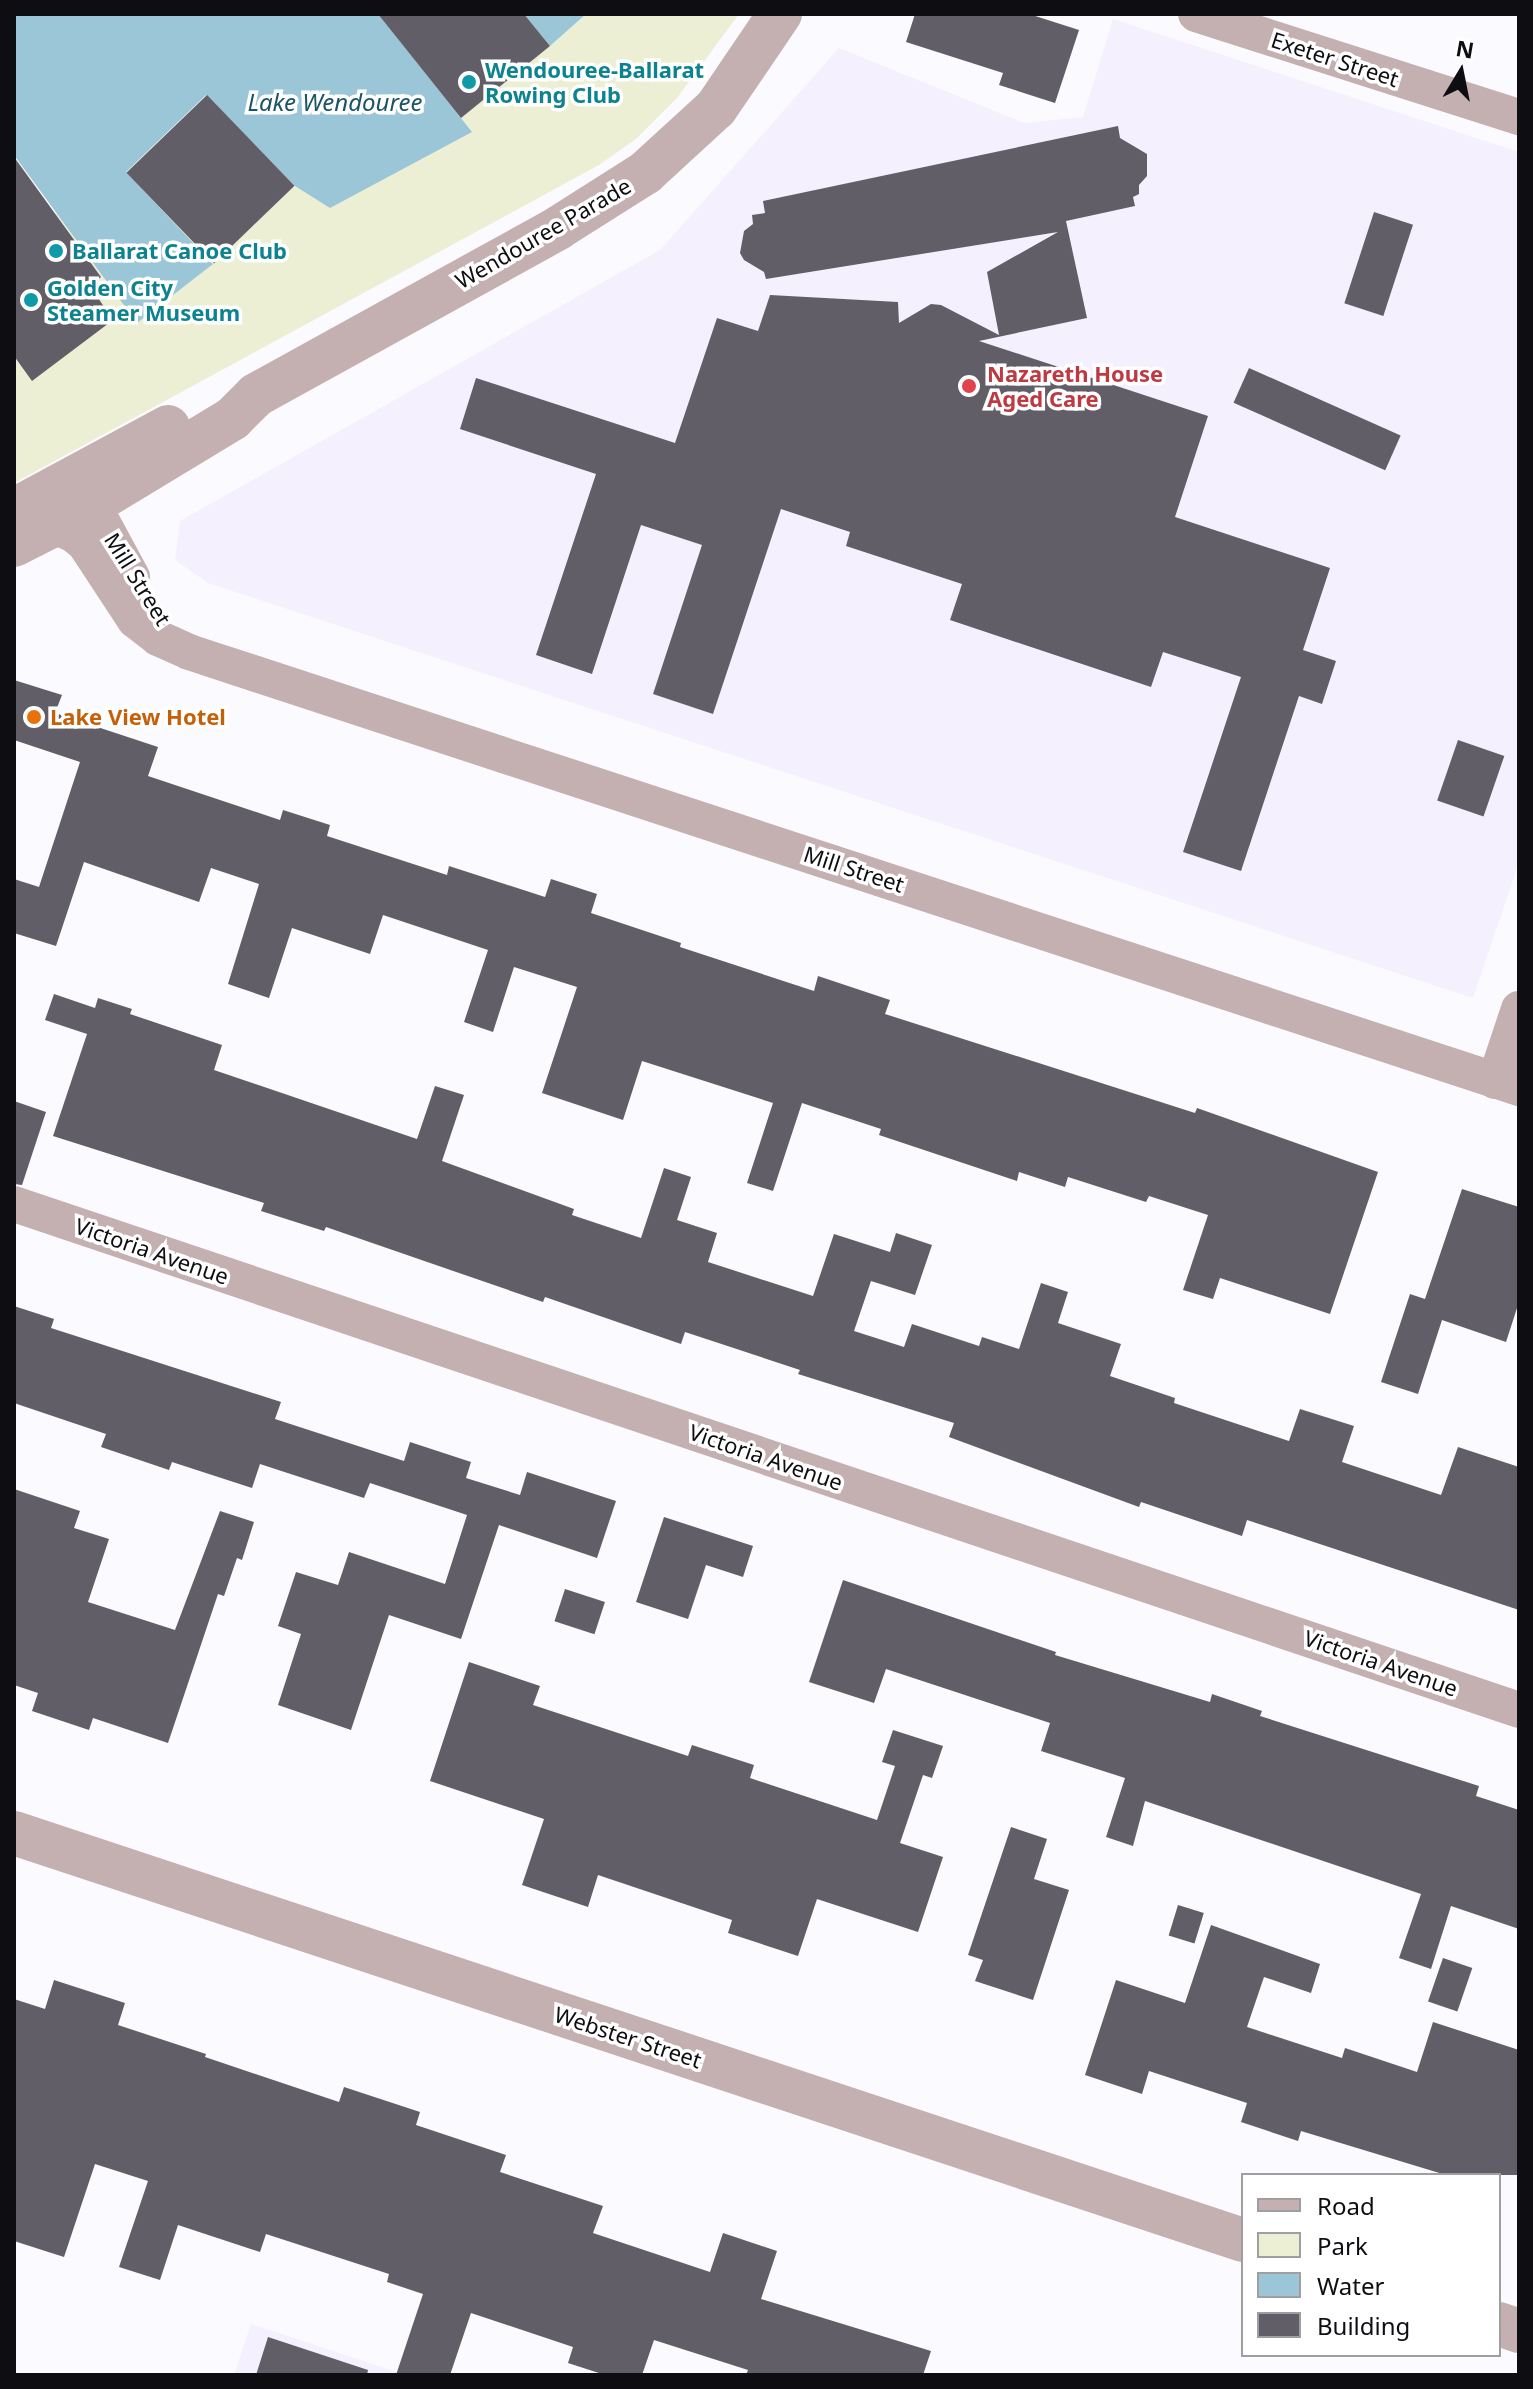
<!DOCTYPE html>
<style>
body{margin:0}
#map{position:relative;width:1533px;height:2389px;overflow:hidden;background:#fbfafe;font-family:"Noto Sans",sans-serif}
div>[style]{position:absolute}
.built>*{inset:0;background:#f4f0fe}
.green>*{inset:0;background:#ecefd4}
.water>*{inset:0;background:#9bc6d7}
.building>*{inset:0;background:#615e67;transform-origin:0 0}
.minor>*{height:36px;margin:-18px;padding:0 18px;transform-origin:18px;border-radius:18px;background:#c4b0b0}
.tertiary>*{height:44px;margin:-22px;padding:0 22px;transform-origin:22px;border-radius:22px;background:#c4b0b0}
.dots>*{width:22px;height:22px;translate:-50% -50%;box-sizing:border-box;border:4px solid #fff;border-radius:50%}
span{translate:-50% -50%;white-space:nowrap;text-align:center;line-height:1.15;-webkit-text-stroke:7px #fff;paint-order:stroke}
.street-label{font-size:22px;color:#0e0d11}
.culture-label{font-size:22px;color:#0d838f;font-weight:700}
.left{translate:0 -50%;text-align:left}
.health-label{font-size:22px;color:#be3a42;font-weight:700}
.food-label{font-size:22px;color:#c56008;font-weight:700}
.water-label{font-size:24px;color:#1c5366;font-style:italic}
.frame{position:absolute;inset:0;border:16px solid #0e0d11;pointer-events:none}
.legend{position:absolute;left:1241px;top:2173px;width:260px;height:184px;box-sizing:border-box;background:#fff;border:2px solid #9f9ea0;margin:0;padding:10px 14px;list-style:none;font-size:24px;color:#0e0d11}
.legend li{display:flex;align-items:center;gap:16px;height:40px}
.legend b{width:40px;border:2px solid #9f9ea0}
.north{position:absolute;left:1421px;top:32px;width:80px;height:80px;-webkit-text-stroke:6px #fff;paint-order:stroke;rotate:10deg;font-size:22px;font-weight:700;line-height:32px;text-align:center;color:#0e0d11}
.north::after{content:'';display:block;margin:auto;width:28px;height:36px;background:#0e0d11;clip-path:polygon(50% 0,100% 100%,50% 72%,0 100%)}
</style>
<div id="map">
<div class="built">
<div style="clip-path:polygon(1113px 19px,1519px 152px,1519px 862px,1473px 998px,208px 583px,175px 560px,180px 521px,660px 250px,839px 48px,1024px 123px,1083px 117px)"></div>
<div style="clip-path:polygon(251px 2324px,406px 2375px,234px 2375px)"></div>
</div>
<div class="green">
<div style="clip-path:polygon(392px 14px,550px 46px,586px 14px,739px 14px,677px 98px,636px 139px,599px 165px,14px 483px,14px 155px,55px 215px,126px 172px,207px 95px,295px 186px,383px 21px)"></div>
</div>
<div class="water">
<div style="clip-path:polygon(14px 14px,392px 14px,384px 21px,472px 132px,330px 208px,295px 186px,206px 95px,126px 172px,213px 264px,137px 323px,14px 155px)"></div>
<div style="clip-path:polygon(524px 14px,586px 14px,550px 46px)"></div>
</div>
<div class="building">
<div style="clip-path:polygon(378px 14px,524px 14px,550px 46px,461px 118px)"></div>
<div style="clip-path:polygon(915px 14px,1029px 14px,1079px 30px,1055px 103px,999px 85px,1003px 73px,906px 42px)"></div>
<div style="left:207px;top:95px;width:126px;height:112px;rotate:46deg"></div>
<div style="clip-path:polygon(1118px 126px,1120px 138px,1147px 154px,1147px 176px,1139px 185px,1139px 194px,1133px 197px,1135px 206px,1066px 221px,1087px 318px,979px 341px,1208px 416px,1175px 517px,1330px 568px,1303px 650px,1336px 661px,1322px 704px,1299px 696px,1241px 871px,1183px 852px,1241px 677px,1163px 652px,1151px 687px,950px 620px,962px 584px,846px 546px,850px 532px,781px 509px,713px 714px,653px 694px,702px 545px,641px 525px,592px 674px,536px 655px,596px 474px,460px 429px,476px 378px,675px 443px,717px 318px,758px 331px,770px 295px,898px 302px,899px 323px,931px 304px,941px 305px,999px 335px,987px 272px,1058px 232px,766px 279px,764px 272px,744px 260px,740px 253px,744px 231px,753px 224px,752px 215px,765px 213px,763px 201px)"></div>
<div style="clip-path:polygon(14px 157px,101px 277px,90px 286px,113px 320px,32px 381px,14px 356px)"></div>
<div style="left:1374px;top:212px;width:41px;height:96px;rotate:18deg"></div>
<div style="left:1249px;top:368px;width:166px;height:38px;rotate:24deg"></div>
<div style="clip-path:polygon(14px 680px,62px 695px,55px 713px,158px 747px,148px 776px,280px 820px,283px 810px,330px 825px,327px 836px,447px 875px,449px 866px,545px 897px,551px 879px,597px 894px,591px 913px,681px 943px,680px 947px,814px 991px,818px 976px,890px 1000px,885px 1014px,1195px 1113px,1197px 1108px,1378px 1172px,1330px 1314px,1220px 1278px,1213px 1299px,1183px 1290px,1208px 1215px,1149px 1196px,1146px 1202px,1068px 1177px,1065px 1187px,1019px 1172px,1017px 1181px,879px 1135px,881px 1129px,802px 1103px,773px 1191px,747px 1183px,773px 1103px,642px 1061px,623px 1120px,542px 1093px,577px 987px,514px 967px,493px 1032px,464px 1022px,488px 950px,383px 915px,370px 954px,292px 928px,269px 998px,228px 984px,259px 884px,211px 868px,199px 902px,84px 862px,56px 946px,14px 933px,14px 879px,39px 887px,80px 762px,14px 740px)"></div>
<div style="left:1458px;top:740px;width:49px;height:64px;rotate:19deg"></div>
<div style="clip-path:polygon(54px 994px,95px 1008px,98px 998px,132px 1009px,130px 1014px,222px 1045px,214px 1070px,417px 1139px,435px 1086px,464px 1095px,442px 1161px,574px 1209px,572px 1215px,641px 1238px,664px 1168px,691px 1177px,677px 1220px,717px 1233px,708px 1262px,813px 1296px,834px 1234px,890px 1252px,896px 1233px,932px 1245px,915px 1295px,871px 1281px,854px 1331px,904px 1347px,912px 1324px,979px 1346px,982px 1337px,1019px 1349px,1041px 1283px,1068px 1292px,1058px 1323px,1121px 1344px,1110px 1376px,1175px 1398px,1174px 1403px,1289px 1441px,1300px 1409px,1354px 1426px,1342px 1462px,1441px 1495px,1458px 1447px,1519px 1467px,1519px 1610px,1247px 1520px,1242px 1536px,1141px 1502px,1139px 1507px,949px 1437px,954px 1423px,798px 1374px,800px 1370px,685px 1332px,681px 1344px,545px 1297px,543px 1302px,326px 1227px,324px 1231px,261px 1211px,264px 1203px,53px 1136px,87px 1034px,45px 1020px)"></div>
<div style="clip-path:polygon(14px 1101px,46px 1112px,22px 1185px,14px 1184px)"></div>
<div style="clip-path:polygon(1462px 1189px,1519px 1207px,1519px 1302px,1506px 1342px,1442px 1320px,1418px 1394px,1381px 1382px,1410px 1294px,1425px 1299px)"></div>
<div style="clip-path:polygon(14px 1306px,54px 1319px,51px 1328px,281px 1402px,275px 1419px,404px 1461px,410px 1442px,471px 1462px,466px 1478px,520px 1495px,527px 1472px,616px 1501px,597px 1558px,499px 1525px,461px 1639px,389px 1615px,351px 1730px,278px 1705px,301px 1634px,278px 1626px,296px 1572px,338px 1585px,349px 1552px,445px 1584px,467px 1515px,370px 1483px,364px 1498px,260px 1464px,252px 1488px,172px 1462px,169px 1470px,101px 1447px,106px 1434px,14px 1403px)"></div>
<div style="clip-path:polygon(14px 1489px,80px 1511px,74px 1528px,109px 1539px,88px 1602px,175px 1630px,220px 1511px,254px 1522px,242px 1560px,237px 1558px,224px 1596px,218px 1594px,168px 1743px,93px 1718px,89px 1730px,32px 1711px,38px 1693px,14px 1685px)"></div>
<div style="clip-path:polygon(664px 1517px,753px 1546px,743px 1577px,706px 1565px,688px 1619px,636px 1602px)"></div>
<div style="clip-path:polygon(843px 1580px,1056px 1652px,1055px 1655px,1210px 1702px,1212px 1694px,1262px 1711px,1260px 1716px,1479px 1786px,1476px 1796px,1519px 1810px,1519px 1929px,1451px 1906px,1431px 1969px,1399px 1958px,1421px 1894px,1145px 1801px,1133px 1846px,1106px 1837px,1125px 1778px,1041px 1751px,1050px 1723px,886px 1669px,874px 1703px,809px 1682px)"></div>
<div style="left:565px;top:1589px;width:42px;height:34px;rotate:18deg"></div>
<div style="clip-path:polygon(469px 1662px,540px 1686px,533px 1705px,688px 1756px,692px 1745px,754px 1765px,750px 1778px,877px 1820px,895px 1766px,882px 1762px,893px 1730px,943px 1746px,932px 1778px,923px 1775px,900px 1843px,943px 1857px,918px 1932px,817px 1899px,798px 1956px,728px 1933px,732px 1920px,598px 1875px,588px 1907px,522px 1885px,544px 1819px,430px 1781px)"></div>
<div style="clip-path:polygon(1011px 1827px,1047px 1839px,1034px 1879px,1069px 1890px,1033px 2000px,975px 1981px,983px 1960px,968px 1955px)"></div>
<div style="left:1178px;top:1905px;width:27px;height:32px;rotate:17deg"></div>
<div style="clip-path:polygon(1211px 1925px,1320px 1964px,1311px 1993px,1264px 1977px,1247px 2027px,1342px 2058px,1345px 2048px,1417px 2072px,1433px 2022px,1519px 2050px,1519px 2175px,1446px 2175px,1301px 2131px,1298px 2141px,1241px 2122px,1247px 2103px,1149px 2071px,1142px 2094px,1085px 2075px,1116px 1980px,1185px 2003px)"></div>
<div style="left:1443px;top:1958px;width:31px;height:46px;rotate:19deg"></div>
<div style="clip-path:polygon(54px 1980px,125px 2003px,118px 2025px,206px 2054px,205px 2057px,339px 2102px,344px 2087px,420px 2112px,416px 2125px,506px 2155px,500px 2172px,603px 2206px,593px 2233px,710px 2272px,723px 2233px,777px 2251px,761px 2299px,931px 2351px,923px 2375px,746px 2375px,748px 2370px,654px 2340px,642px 2375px,605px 2375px,568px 2363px,573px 2347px,471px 2313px,450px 2375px,396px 2375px,423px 2294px,387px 2282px,389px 2274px,266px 2234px,260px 2252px,178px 2225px,160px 2280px,119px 2267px,148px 2181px,95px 2164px,64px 2257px,14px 2241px,14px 1999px,45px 2009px)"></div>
<div style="clip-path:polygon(268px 2337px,368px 2370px,367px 2375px,256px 2375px)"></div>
</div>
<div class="minor">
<div style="left:1196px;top:14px;width:339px;rotate:17.7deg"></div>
<div style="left:92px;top:503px;width:84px;rotate:61.6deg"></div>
<div style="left:51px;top:525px;width:25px;rotate:23deg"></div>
<div style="left:74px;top:535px;width:14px;rotate:39deg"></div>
<div style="left:85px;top:544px;width:91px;rotate:56.7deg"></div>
<div style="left:135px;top:620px;width:29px;rotate:38deg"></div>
<div style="left:158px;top:638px;width:34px;rotate:24deg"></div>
<div style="left:189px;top:652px;width:1400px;rotate:18.15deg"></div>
<div style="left:1495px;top:1081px;width:76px;rotate:-71.6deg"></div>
<div style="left:14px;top:1204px;width:1588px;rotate:18.58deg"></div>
</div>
<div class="tertiary">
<div style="left:14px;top:510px;width:175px;rotate:-28.3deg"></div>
<div style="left:14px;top:545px;width:68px;rotate:-26.9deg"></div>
<div style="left:75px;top:514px;width:184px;rotate:-31.2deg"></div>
<div style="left:232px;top:419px;width:34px;rotate:-45deg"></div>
<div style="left:256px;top:395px;width:345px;rotate:-28.9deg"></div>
<div style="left:558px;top:228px;width:103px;rotate:-32.3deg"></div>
<div style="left:645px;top:173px;width:96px;rotate:-42.5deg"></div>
<div style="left:716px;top:108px;width:114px;rotate:-55.8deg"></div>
<div style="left:14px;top:1833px;width:1295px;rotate:18.32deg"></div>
<div style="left:1499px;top:2324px;width:21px;rotate:19deg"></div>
</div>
<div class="dots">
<div style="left:469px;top:82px;background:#0f9aa8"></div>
<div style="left:56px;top:251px;background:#0f9aa8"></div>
<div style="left:31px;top:300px;background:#0f9aa8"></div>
<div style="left:969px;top:386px;background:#e0444e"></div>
<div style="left:34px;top:717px;background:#e8710a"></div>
</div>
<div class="street-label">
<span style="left:1335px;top:59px;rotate:18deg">Exeter Street</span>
<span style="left:543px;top:233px;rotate:-30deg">Wendouree Parade</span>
<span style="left:138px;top:579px;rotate:58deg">Mill Street</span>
<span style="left:854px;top:869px;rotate:18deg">Mill Street</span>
<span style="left:152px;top:1251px;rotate:19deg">Victoria Avenue</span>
<span style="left:766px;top:1457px;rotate:19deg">Victoria Avenue</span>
<span style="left:1381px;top:1663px;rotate:19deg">Victoria Avenue</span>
<span style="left:628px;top:2037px;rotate:18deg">Webster Street</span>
</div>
<div class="culture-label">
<span class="left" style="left:485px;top:82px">Wendouree-Ballarat<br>Rowing Club</span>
<span class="left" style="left:72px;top:251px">Ballarat Canoe Club</span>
<span class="left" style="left:47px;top:300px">Golden City<br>Steamer Museum</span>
</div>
<div class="health-label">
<span class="left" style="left:987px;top:386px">Nazareth House<br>Aged Care</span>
</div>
<div class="food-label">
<span class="left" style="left:50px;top:717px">Lake View Hotel</span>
</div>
<div class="water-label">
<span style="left:335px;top:102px">Lake Wendouree</span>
</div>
<div class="frame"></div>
<ul class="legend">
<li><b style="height:10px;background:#c4b0b0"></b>Road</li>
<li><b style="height:22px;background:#ecefd4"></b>Park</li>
<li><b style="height:22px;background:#9bc6d7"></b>Water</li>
<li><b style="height:22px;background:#615e67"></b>Building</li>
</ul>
<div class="north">N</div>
</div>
